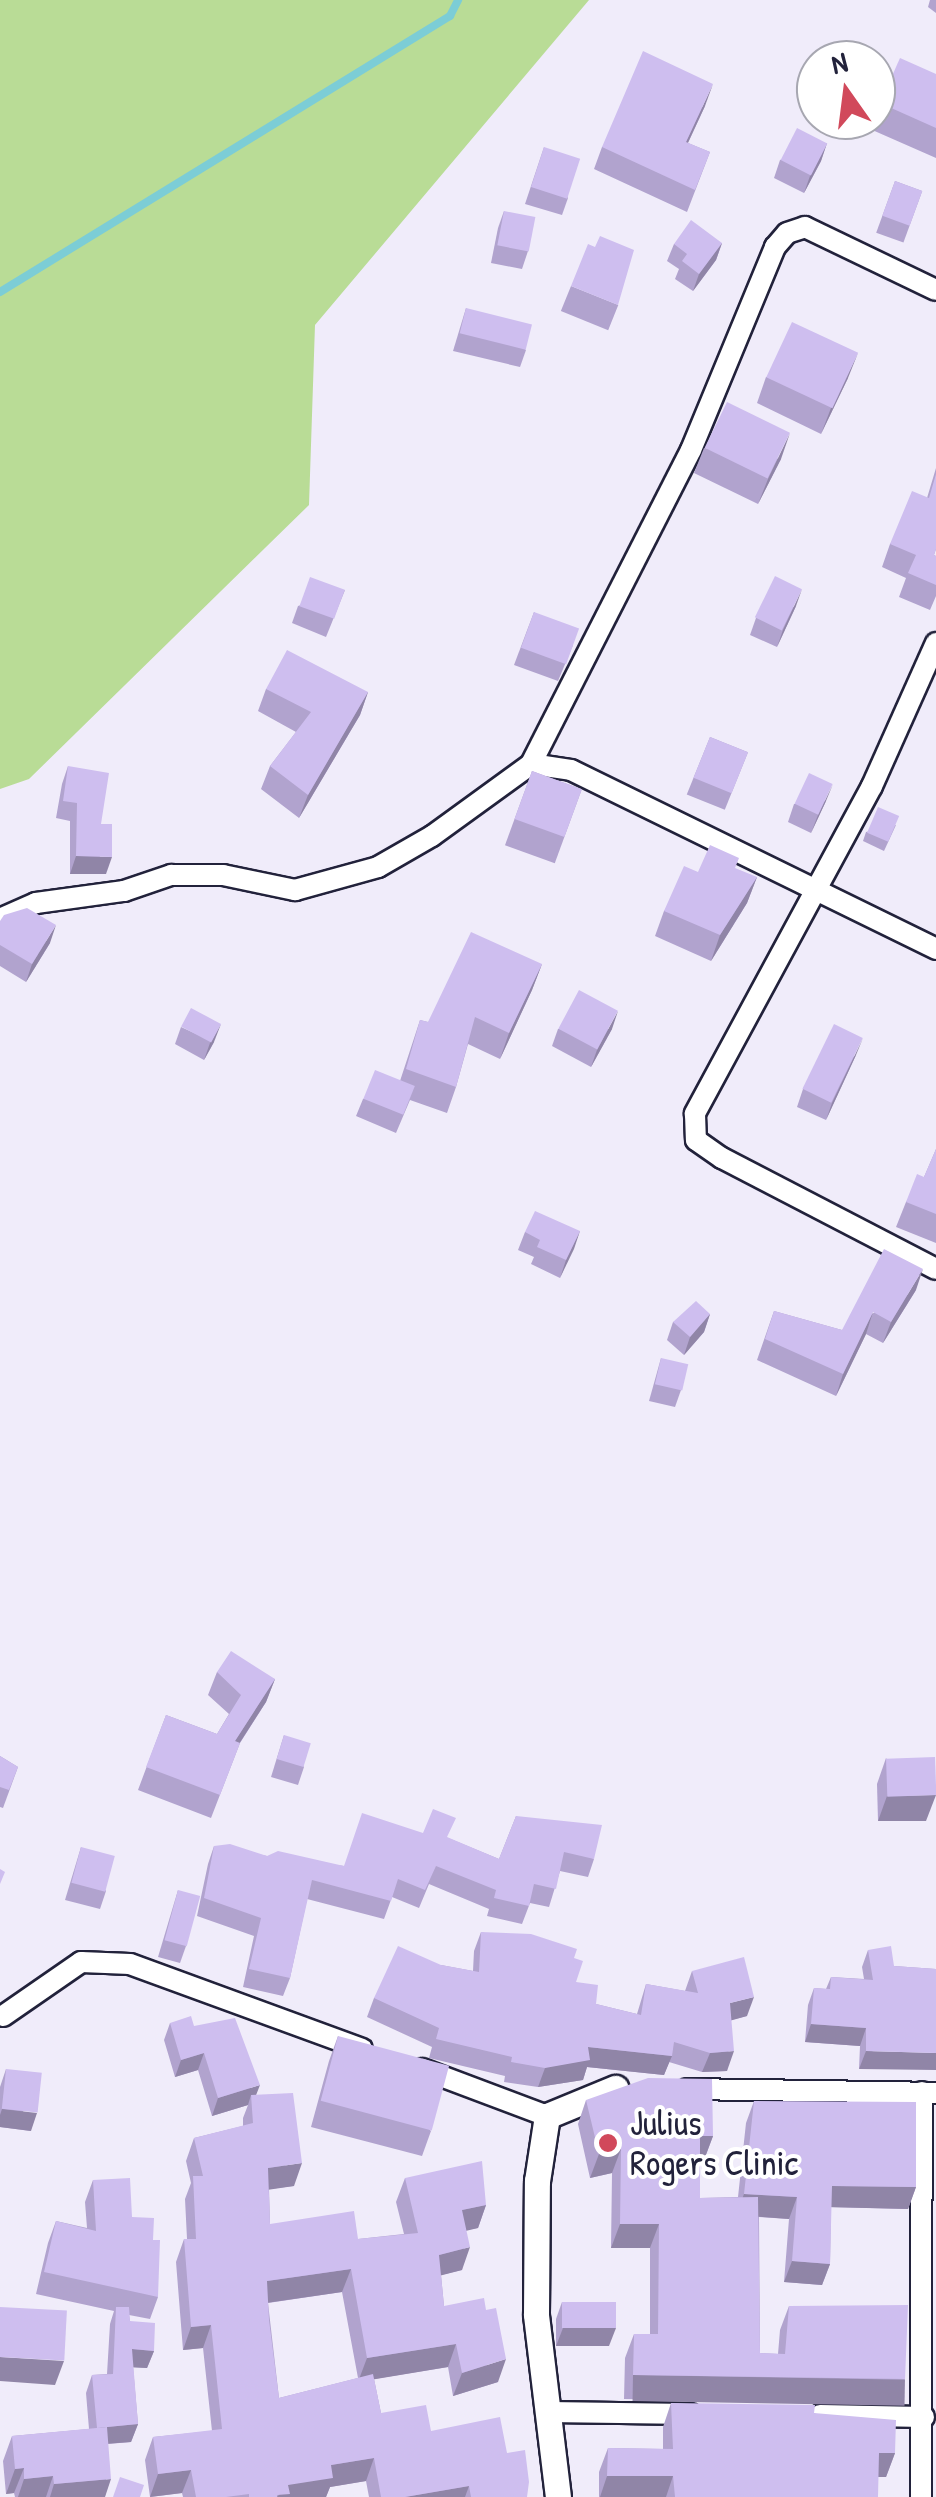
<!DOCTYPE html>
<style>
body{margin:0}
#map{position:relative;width:936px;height:2497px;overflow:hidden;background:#f0ecfa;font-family:"Patrick Hand",sans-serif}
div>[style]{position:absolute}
.green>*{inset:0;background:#b9dc96}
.stream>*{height:8px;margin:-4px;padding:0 4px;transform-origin:4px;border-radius:4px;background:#7ccdd6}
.roads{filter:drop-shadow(2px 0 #22223b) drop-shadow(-2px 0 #22223b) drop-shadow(0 2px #22223b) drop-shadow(0 -2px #22223b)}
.minor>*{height:20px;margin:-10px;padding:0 10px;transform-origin:10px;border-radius:10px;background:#fff}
.tertiary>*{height:25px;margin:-12.5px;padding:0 12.5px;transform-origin:12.5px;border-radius:12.5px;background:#fff}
.wall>*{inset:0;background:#b1a3ce;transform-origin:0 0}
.shaded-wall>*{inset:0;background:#9085a7;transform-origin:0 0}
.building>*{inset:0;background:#cebeef;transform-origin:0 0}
.dots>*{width:28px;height:28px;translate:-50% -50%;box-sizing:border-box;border:5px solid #fff;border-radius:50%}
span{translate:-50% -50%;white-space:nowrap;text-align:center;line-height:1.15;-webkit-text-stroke:8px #fff;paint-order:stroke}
.poi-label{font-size:35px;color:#22223b}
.left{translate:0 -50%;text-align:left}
.north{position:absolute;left:796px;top:40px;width:100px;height:100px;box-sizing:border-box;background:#fff;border:2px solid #a7a7b1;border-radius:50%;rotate:346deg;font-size:28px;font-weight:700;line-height:40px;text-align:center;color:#22223b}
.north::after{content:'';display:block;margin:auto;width:35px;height:45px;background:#d1495b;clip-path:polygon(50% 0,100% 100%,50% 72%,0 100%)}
</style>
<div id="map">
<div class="green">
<div style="clip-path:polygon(0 0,589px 0,315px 325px,309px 505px,29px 779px,0 789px)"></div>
</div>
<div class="stream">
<div style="left:0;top:292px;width:528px;rotate:-31.52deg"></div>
<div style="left:450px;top:16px;width:18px;rotate:-63deg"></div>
</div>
<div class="roads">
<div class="minor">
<div style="left:936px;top:643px;width:157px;rotate:114.1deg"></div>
<div style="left:872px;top:786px;width:373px;rotate:118.4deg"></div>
<div style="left:695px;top:1114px;width:26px;rotate:88deg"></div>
<div style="left:696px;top:1140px;width:32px;rotate:35deg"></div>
<div style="left:722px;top:1158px;width:241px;rotate:27.4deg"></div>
<div style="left:531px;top:764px;width:40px;rotate:8.5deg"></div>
<div style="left:571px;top:770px;width:407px;rotate:26.1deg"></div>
<div style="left:0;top:919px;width:39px;rotate:-24deg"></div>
<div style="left:36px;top:903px;width:89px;rotate:-7.8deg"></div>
<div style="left:124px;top:891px;width:50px;rotate:-18.8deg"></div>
<div style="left:171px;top:875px;width:52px"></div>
<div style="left:223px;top:875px;width:74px;rotate:11.8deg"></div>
<div style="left:295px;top:890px;width:86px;rotate:-15.5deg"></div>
<div style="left:378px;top:867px;width:62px;rotate:-29.9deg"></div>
<div style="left:432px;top:836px;width:122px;rotate:-36deg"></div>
<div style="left:531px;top:764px;width:352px;rotate:-63deg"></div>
<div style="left:691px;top:450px;width:220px;rotate:-67.5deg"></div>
<div style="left:775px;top:247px;width:18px;rotate:-49deg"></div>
<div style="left:787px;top:233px;width:19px;rotate:-18deg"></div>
<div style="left:805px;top:227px;width:145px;rotate:25.7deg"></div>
<div style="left:3px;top:2016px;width:95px;rotate:-34.7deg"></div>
<div style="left:81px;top:1962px;width:49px;rotate:2.3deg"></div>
<div style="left:130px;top:1964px;width:247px;rotate:20.1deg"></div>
<div style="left:422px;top:2069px;width:134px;rotate:20.6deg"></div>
<div style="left:687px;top:2089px;width:249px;rotate:0.9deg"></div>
<div style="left:548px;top:2412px;width:143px;rotate:0.8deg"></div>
<div style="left:820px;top:2415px;width:104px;rotate:1.1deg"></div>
<div style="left:921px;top:2497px;width:405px;rotate:-89.9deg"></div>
</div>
<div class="tertiary">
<div style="left:558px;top:2497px;width:184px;rotate:-96.9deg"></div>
<div style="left:536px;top:2314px;width:133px;rotate:-89.6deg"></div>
<div style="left:537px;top:2181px;width:66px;rotate:-81.3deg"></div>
<div style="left:547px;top:2116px;width:74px;rotate:-22.4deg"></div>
</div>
</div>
<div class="wall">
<div style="clip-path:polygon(930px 0,936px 0,936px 13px,928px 7px)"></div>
<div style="clip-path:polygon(936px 74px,936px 158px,870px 129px,874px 120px,876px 120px,876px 114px,880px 103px)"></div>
<div style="clip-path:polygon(705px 106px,688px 143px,710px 152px,687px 212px,594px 169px,602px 147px)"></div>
<div style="clip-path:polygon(827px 143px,821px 161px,804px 193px,774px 178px,780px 160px)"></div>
<div style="clip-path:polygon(544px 147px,568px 198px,562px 215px,525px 204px)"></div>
<div style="left:895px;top:181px;width:29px;height:55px;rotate:20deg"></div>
<div style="clip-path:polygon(504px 211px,528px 251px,522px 269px,491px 263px,498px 228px)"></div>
<div style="clip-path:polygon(722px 243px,716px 260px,693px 291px,675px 279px,679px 269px,667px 261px,674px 244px)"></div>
<div style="left:571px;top:286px;width:51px;height:27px;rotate:22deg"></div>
<div style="clip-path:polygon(466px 308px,526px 350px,520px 367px,453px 351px)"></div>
<div style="clip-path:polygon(766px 377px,848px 378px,821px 434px,757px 403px)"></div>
<div style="clip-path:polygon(704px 448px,781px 459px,758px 504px,694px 473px)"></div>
<div style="clip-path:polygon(936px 468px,936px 549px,934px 555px,936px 556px,936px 596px,930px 610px,899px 597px,906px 578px,882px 567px,890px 544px,927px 498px)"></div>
<div style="clip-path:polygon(345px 590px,326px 637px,292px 623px,298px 606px)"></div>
<div style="clip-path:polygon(796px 606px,777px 647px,750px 635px,756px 618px)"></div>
<div style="clip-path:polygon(534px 612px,573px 645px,558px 681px,514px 665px)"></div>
<div style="clip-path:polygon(266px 689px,368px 692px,360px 715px,299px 818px,261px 789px,270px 766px,296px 732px,258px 711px)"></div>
<div style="left:710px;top:737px;width:41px;height:62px;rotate:22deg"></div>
<div style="clip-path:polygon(68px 766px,106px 874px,70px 874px,70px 821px,56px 818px,62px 784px)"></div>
<div style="left:532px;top:771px;width:53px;height:79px;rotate:20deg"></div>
<div style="clip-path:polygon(826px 801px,811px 833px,788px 822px,794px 804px)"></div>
<div style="clip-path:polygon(896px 825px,884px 851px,863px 841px,866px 832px)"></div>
<div style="clip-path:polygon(698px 872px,757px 877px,747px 903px,711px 961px,655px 936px,664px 911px)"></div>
<div style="clip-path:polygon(0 921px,50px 943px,26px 982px,0 966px)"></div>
<div style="clip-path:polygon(542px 964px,532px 990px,500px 1059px,468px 1044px,456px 1087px,447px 1113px,410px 1100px,396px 1133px,356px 1116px,363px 1099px,400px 1081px,420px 1020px,428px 1022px)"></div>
<div style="clip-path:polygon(181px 1027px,214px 1042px,204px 1060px,175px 1044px)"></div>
<div style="clip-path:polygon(558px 1029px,612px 1029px,591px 1067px,552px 1046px)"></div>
<div style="clip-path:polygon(856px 1055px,826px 1120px,797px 1107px,803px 1089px)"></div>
<div style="clip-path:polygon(936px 1149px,936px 1243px,896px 1227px,906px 1202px,924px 1177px)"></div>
<div style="clip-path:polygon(580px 1231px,560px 1278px,531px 1264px,534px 1257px,518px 1250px,525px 1232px)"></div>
<div style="clip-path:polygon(916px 1290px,883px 1343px,866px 1334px,836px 1396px,757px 1360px,774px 1311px,842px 1330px)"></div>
<div style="clip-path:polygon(710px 1314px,704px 1332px,684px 1355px,667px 1340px,673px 1322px)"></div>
<div style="clip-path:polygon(661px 1358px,681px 1390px,675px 1407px,649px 1401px)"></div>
<div style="clip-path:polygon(217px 1672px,275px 1679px,266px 1702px,240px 1743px,211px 1818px,138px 1790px,166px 1715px,217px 1734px,229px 1714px,208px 1695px)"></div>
<div style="clip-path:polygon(284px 1735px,304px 1767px,298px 1785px,271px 1777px)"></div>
<div style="clip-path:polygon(0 1756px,18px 1767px,3px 1808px,0 1807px)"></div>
<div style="clip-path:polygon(886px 1758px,926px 1821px,878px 1821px,877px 1784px)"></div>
<div style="clip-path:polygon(516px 1816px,594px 1859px,588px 1877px,560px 1871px,549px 1907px,530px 1903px,522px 1924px,487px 1916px,489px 1909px,429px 1884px,419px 1908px,392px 1897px,384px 1919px,307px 1899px,290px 1978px,283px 1996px,243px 1987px,254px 1936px,197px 1916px,208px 1864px,214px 1846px,267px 1856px,344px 1866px,423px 1833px,448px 1838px,499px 1859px)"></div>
<div style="clip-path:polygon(81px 1847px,106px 1891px,100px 1909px,65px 1900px)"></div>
<div style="clip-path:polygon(178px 1890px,186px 1946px,180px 1963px,158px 1957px)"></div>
<div style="clip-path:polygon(481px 1932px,574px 1958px,576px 1982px,596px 2004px,637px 2014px,646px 1984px,685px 1991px,692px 1971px,747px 2016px,731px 2020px,727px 2071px,702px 2072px,669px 2062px,664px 2075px,587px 2067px,583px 2080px,538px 2087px,504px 2082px,505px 2076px,429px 2058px,432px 2047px,367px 2017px,374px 1998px,441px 1965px,473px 1971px,474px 1951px)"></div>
<div style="clip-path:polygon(868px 1950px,894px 1966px,936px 1969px,859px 2069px,860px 2046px,805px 2042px,808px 2005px,814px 1988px,826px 1989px,831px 1977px,864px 1979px,862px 1967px)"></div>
<div style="clip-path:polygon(evenodd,170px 2023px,194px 2026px,256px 2095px,294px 2186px,269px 2189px,270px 2224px,358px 2239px,404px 2234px,396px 2202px,405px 2178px,486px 2205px,478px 2228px,466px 2230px,462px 2270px,441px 2275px,444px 2306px,498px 2382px,453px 2396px,448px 2367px,374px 2379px,381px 2413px,431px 2431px,507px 2453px,527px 2497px,369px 2497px,366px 2481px,330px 2487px,326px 2497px,183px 2497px,182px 2493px,150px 2497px,145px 2460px,153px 2437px,212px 2431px,203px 2348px,183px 2350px,176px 2262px,184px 2239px,187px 2239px,185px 2199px,191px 2183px,186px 2161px,194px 2138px,243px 2126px,243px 2118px,248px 2105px,212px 2116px,198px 2070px,175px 2077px,164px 2040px,170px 2023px,342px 2292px,358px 2378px,279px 2398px,268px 2303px,342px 2292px)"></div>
<div style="clip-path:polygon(338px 2036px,431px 2131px,422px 2156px,311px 2127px,329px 2061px)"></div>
<div style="clip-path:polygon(6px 2069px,31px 2131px,0 2127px,0 2087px)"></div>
<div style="clip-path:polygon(586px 2100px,713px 2136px,704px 2160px,700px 2160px,700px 2198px,738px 2197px,746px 2123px,754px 2101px,916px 2187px,908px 2209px,831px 2207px,830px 2264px,822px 2285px,784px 2282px,789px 2219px,759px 2217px,760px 2353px,778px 2354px,780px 2330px,789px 2306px,905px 2379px,897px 2403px,624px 2399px,625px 2358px,634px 2334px,650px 2334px,650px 2248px,611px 2248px,612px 2173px,590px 2178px,578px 2124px)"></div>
<div style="clip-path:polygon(93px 2180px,132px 2217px,153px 2240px,158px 2297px,150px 2319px,129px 2315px,130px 2321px,154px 2351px,147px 2368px,133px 2367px,138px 2424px,131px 2442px,108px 2444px,105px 2497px,15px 2497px,14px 2493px,6px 2494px,3px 2461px,12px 2436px,89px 2429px,86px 2393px,92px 2375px,107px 2374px,110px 2324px,114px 2311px,36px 2294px,48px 2243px,56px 2221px,87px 2228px,85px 2202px)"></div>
<div style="clip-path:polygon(562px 2302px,609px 2346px,556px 2346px,556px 2319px)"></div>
<div style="clip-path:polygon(671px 2403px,814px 2413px,895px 2453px,886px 2477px,878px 2477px,878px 2497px,599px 2497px,599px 2472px,608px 2448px,663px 2449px,663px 2427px)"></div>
</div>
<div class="shaded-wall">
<div style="clip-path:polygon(713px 84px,705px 106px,678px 164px,686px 142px)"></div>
<div style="clip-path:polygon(827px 143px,821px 161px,804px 193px,810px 176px)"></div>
<div style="clip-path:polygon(722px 243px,716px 260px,693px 291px,699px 274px)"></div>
<div style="clip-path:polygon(858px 353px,848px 378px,821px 434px,831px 408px)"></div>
<div style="clip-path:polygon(790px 433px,781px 459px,758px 504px,768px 479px)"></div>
<div style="clip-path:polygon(802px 589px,796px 606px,777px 647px,783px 630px)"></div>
<div style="clip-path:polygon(368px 692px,360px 715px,299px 818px,308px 795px)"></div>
<div style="clip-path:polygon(833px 784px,826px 801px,811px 833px,818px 815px)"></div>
<div style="clip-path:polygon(76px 856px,112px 857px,106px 874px,70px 874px)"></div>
<div style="clip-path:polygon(757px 877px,747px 903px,711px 961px,720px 935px)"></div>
<div style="clip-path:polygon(56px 925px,50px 943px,26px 982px,32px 964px)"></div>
<div style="clip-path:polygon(542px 964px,532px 990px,500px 1059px,509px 1033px)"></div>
<div style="clip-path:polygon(618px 1011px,612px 1029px,591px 1067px,597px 1050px)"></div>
<div style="clip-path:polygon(221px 1024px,214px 1042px,204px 1060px,210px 1043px)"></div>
<div style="clip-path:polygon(863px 1038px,856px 1055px,826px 1120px,832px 1103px)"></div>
<div style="clip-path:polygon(580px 1231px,574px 1249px,560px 1278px,566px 1260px)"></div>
<div style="clip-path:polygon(923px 1269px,916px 1290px,883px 1343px,891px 1322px)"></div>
<div style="clip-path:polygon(873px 1312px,866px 1334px,836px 1396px,843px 1374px)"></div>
<div style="clip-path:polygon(710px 1314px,704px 1332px,684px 1355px,690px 1337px)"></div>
<div style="clip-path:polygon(275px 1679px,266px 1702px,226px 1764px,235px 1741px)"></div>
<div style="clip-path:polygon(936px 1795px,926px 1821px,878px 1821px,887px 1796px)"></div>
<div style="clip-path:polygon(754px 1997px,747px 2016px,722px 2023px,730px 2003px)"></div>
<div style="clip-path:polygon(811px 2024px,866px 2028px,860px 2046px,805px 2042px)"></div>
<div style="clip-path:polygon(588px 2047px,672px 2056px,664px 2075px,587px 2067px,583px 2080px,538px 2087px,545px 2068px)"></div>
<div style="clip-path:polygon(734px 2051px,727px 2071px,702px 2072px,710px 2053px)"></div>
<div style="clip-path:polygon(866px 2051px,936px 2053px,936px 2070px,859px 2069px)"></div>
<div style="clip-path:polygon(204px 2053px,198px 2070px,175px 2077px,181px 2060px)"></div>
<div style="clip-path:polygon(260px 2085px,253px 2103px,251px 2095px,248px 2105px,212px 2116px,218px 2098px)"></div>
<div style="clip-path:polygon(2px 2109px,37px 2113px,31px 2131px,0 2127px,0 2115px)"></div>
<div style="clip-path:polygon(700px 2136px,713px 2136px,704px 2160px,692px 2160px)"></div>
<div style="clip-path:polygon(621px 2149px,612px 2173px,590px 2178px,599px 2154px)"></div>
<div style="clip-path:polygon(302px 2163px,294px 2186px,260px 2191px,268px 2168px)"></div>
<div style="clip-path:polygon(832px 2186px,916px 2187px,908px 2209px,824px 2207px)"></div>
<div style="clip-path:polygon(744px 2194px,797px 2197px,789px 2219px,736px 2215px)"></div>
<div style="clip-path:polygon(486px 2205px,478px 2228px,453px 2234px,462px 2210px)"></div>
<div style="clip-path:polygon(620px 2224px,659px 2224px,650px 2248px,611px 2248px)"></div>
<div style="clip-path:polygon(470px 2247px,462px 2270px,431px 2278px,439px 2255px)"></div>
<div style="clip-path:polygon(792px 2261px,830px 2264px,822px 2285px,784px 2282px)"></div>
<div style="clip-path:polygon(351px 2269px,342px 2292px,259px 2304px,267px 2281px)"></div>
<div style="clip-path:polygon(211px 2325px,203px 2348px,183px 2350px,191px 2327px)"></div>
<div style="clip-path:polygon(563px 2328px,616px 2328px,609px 2346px,556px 2346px)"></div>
<div style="clip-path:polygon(456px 2344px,448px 2367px,358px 2382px,367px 2358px)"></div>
<div style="clip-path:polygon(132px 2349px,154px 2351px,147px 2368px,125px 2367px)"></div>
<div style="clip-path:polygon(0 2357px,64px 2361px,55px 2385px,0 2381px)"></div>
<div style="clip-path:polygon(506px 2359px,498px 2382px,453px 2396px,462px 2373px)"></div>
<div style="left:633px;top:2375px;width:272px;height:26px;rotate:1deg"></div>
<div style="clip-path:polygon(138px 2424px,131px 2442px,90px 2445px,97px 2428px)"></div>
<div style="clip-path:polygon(879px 2453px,895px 2453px,886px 2477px,871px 2477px)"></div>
<div style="clip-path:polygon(374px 2458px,366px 2481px,330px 2487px,326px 2497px,277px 2497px,288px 2485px,331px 2465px)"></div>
<div style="clip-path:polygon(24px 2468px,14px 2493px,6px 2494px,15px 2469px)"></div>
<div style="clip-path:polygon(191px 2470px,182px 2493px,150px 2497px,158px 2474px)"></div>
<div style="clip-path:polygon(53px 2476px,46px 2497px,18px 2497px,24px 2479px)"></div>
<div style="clip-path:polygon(607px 2476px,673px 2476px,666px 2497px,600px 2497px)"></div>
<div style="clip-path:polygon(111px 2479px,105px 2497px,50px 2497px,54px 2484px)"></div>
<div style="clip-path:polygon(469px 2486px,465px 2497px,405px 2497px)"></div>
</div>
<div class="building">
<div style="clip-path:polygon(643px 51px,713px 84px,686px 142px,710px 152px,695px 190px,602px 147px)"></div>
<div style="clip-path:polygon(900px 58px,936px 74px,936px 128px,880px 103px)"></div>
<div style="left:797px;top:128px;width:34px;height:36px;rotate:27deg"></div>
<div style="left:544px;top:147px;width:38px;height:42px;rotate:18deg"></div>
<div style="left:895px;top:181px;width:29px;height:37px;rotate:20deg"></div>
<div style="left:504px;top:211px;width:32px;height:35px;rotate:11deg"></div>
<div style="clip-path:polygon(691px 220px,722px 243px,699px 274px,682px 261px,687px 254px,674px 244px)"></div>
<div style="clip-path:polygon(600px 236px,634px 250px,618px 305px,571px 286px,588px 244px,595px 247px)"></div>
<div style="left:466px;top:308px;width:68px;height:26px;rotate:14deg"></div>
<div style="left:792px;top:322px;width:73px;height:61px;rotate:25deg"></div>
<div style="left:727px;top:402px;width:70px;height:51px;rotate:26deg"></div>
<div style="clip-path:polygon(936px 474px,936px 549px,934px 555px,936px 556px,936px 585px,908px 573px,916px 555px,890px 544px,912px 491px,929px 498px)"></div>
<div style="left:775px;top:576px;width:30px;height:46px;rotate:26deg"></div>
<div style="left:310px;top:577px;width:37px;height:31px;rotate:20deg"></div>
<div style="left:534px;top:612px;width:48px;height:38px;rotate:20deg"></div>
<div style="clip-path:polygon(287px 650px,368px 692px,308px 795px,270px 766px,311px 712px,266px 689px)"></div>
<div style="left:710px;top:737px;width:41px;height:44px;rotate:22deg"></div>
<div style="clip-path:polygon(68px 766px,109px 773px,101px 824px,112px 824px,112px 857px,76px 856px,77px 803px,63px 801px)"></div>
<div style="left:532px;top:771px;width:53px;height:51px;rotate:20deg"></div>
<div style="left:809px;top:773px;width:26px;height:34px;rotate:25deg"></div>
<div style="left:878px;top:807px;width:23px;height:28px;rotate:23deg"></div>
<div style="clip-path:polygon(710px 845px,739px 858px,735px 868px,757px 877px,720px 935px,664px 911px,684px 866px,698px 872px)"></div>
<div style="clip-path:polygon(27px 908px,56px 925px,32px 964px,0 945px,0 921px,4px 915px)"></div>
<div style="clip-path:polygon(471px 932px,542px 964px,509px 1033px,475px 1017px,456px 1087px,406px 1069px,420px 1020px,428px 1022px)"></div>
<div style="left:579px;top:990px;width:44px;height:44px;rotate:28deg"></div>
<div style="left:191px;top:1008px;width:34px;height:21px;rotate:28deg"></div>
<div style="left:834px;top:1024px;width:32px;height:72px;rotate:26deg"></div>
<div style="left:375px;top:1070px;width:43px;height:31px;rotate:22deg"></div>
<div style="clip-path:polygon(936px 1149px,936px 1214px,906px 1202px,917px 1174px,924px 1177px)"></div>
<div style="clip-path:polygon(535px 1211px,580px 1231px,566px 1260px,537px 1247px,540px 1240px,525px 1232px)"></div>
<div style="clip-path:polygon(884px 1249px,923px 1269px,891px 1322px,873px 1312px,843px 1374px,765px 1339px,774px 1311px,842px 1330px)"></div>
<div style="clip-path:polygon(696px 1301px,710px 1314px,690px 1337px,673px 1322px)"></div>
<div style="left:661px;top:1358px;width:28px;height:27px;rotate:13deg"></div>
<div style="clip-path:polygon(231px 1651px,275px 1679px,235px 1741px,240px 1743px,220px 1795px,146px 1767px,166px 1715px,217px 1734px,241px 1695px,217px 1672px)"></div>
<div style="left:284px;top:1735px;width:28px;height:25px;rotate:17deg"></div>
<div style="clip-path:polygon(0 1756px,18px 1767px,9px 1790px,0 1787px)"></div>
<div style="left:935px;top:1757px;width:38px;height:49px;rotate:88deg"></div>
<div style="clip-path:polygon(433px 1809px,456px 1818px,447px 1837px,499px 1859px,516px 1816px,602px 1825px,594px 1859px,564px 1852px,556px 1889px,534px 1884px,529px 1906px,494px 1898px,496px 1890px,436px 1866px,425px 1890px,398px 1879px,391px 1901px,312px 1880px,290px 1978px,249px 1969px,261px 1918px,204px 1898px,214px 1846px,230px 1844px,267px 1856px,278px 1851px,344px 1866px,362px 1813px,423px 1833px)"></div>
<div style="left:81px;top:1847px;width:35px;height:37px;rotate:15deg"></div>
<div style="clip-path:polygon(0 1869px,5px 1872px,0 1884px)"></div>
<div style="left:178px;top:1890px;width:23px;height:52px;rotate:15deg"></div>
<div style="clip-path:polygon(481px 1932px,531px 1934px,577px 1949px,574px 1958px,583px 1961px,576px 1982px,598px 1985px,596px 2004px,641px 2015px,646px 1984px,698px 1993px,692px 1971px,744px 1957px,754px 1997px,730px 2003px,734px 2051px,710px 2053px,674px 2042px,672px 2056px,588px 2047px,590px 2060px,545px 2068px,511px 2062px,512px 2057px,436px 2039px,439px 2028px,374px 1998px,398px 1946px,441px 1965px,479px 1972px)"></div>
<div style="clip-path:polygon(891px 1946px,894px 1966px,936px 1969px,936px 2053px,866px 2051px,866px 2028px,811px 2024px,814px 1988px,830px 1989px,831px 1977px,873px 1980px,868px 1950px)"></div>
<div style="clip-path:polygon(191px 2016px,194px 2026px,235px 2018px,260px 2085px,218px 2098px,204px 2053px,181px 2060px,170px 2023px)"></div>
<div style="left:338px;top:2036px;width:115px;height:67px;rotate:15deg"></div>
<div style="left:6px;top:2069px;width:36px;height:40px;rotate:6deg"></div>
<div style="clip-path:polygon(648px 2078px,712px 2079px,713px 2136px,700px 2136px,700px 2198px,758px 2197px,760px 2353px,785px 2354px,789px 2306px,908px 2305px,905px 2379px,633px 2375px,634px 2334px,658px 2334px,659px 2224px,620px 2224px,621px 2149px,599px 2154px,586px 2100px)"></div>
<div style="clip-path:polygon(293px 2093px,302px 2163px,268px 2168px,270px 2224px,354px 2211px,358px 2239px,418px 2233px,405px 2178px,482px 2161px,486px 2205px,462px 2210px,470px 2247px,439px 2255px,444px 2306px,484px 2298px,486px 2310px,496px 2308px,506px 2359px,462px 2373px,456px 2344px,367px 2358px,351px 2269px,267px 2281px,269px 2320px,279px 2398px,373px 2374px,381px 2413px,426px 2405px,431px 2431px,500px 2417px,507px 2453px,525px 2450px,529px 2482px,527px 2497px,471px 2497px,469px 2486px,405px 2497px,381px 2497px,374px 2458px,331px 2465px,333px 2478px,288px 2485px,290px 2494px,277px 2495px,277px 2497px,249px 2497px,249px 2494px,226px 2497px,196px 2497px,191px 2470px,158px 2474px,153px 2437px,222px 2429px,211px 2325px,191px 2327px,184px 2239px,196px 2239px,193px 2176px,203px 2176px,194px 2138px,253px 2123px,251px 2095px)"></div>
<div style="clip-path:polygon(754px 2101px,916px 2102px,916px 2187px,832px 2186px,830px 2264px,792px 2261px,797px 2197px,744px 2194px)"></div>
<div style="clip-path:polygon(130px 2178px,132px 2217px,154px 2218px,153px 2240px,160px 2240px,158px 2297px,44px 2272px,56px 2221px,96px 2231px,93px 2180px)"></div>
<div style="left:562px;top:2302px;width:54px;height:26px"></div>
<div style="left:0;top:2307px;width:67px;height:50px;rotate:3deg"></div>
<div style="clip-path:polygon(116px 2307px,129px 2307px,130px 2321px,155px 2323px,154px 2351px,132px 2349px,138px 2424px,97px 2428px,92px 2375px,113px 2374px)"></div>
<div style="clip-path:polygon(671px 2403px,815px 2405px,814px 2413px,896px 2420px,895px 2453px,879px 2453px,878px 2497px,675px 2497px,673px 2476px,607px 2476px,608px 2448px,673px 2449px)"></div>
<div style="clip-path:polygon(107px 2427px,111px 2479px,54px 2484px,53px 2476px,24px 2479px,24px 2468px,15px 2469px,12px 2436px)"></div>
<div style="clip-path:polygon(120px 2477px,144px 2485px,140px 2497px,113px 2497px)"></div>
</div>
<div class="dots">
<div style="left:608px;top:2143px;background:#d1495b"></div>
</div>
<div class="poi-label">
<span class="left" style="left:630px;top:2143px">Julius<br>Rogers Clinic</span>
</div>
<div class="north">N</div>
</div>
